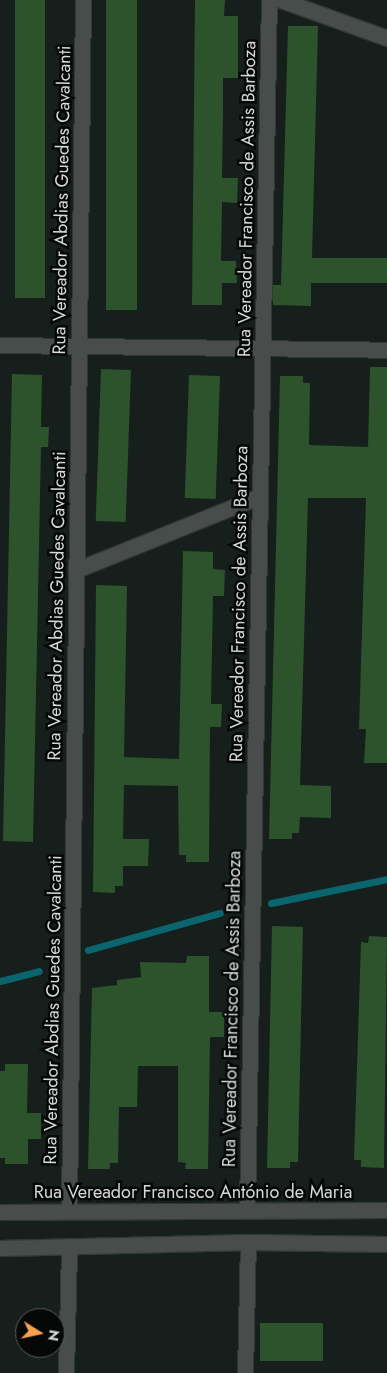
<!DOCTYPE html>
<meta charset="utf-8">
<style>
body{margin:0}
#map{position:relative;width:387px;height:1373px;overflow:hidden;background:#161f1b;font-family:Jost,sans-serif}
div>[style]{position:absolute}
.stream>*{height:7px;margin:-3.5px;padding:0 3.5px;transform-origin:3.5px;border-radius:3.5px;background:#0b656f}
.building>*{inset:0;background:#2c532c;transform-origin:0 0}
.roads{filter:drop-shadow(1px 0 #313935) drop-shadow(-1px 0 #313935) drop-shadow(0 1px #313935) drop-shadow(0 -1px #313935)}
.pedestrian>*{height:15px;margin:-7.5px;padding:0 7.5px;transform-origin:7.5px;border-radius:7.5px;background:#484d4c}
.minor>*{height:15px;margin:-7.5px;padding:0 7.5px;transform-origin:7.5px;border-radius:7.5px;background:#484d4c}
span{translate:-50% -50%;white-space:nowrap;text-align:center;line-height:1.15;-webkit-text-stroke:5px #050807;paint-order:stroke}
.street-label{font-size:18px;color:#d4dad7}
.north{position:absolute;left:15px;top:1308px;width:50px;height:50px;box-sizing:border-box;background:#050807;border:1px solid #585c5a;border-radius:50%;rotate:100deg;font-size:14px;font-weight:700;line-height:20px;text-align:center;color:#d4dad7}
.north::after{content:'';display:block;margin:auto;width:18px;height:22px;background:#fa9f4e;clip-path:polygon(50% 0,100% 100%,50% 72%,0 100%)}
</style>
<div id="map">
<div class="stream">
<div style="left:271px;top:903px;width:118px;rotate:-11.7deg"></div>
<div style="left:88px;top:950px;width:137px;rotate:-15.7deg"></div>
<div style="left:0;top:981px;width:40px;rotate:-14.4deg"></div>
</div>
<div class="building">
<div style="left:15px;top:0;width:30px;height:298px"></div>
<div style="left:106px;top:0;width:31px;height:310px"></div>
<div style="clip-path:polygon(195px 0,225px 0,224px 16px,238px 16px,238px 78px,223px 78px,223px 114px,222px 178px,238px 178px,237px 203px,222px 202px,221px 261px,236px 261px,237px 283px,222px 283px,222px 305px,192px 305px)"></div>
<div style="clip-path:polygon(288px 26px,318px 26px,312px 258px,387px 258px,387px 283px,311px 283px,311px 306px,273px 305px,273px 285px,281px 285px)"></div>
<div style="clip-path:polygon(370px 367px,387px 367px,387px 763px,364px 763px,366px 729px,359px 729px,366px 498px,308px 498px,300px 785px,331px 786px,331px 818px,300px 817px,299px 833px,292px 833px,292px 839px,269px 839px,280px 376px,303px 376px,303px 383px,310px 383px,309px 445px,368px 447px)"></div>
<div style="left:101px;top:369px;width:30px;height:152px;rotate:2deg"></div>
<div style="clip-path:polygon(12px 374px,42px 375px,41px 427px,49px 427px,48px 447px,41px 447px,33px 842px,3px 841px)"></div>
<div style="left:189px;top:375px;width:31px;height:123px;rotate:2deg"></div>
<div style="clip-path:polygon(183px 551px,213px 552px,213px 569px,225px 570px,224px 596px,213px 596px,211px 704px,222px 704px,221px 727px,210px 727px,209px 862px,186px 862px,186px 855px,179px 855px,178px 786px,124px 785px,123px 839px,149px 839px,148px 866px,123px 866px,123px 886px,115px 886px,115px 893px,93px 892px,96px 585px,127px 586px,124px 757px,179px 759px)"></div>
<div style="clip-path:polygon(272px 926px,303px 927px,298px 1162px,290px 1162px,290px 1168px,267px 1168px)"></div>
<div style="clip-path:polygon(369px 936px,387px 937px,384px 1168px,361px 1167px,361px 1160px,354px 1160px,361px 942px,368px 943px)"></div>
<div style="clip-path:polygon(187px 956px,209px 956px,209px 1012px,224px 1012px,224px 1037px,210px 1037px,208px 1169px,185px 1169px,186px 1163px,178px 1162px,178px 1066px,138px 1066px,137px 1107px,119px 1107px,118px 1163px,110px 1163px,110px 1169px,88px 1169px,92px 988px,117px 985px,117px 980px,141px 977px,140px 962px,186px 963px)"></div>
<div style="clip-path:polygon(5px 1064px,28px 1064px,27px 1113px,41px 1113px,41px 1139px,28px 1139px,28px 1164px,5px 1164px,5px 1158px,0 1158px,0 1071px,5px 1071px)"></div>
<div style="left:260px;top:1323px;width:63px;height:38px"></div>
</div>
<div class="roads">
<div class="pedestrian">
<div style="left:281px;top:0;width:113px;rotate:19.7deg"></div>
<div style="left:76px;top:570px;width:198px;rotate:-21.9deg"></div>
</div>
<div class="minor">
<div style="left:0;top:345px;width:387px;rotate:0.7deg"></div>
<div style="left:247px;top:1209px;width:1209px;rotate:-88.96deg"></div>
<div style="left:69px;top:1211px;width:1211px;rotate:-89.34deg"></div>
<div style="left:0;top:1212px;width:387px;rotate:-0.3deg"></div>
<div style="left:0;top:1248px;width:248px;rotate:-1.4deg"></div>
<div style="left:248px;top:1242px;width:139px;rotate:0.8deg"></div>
<div style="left:66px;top:1373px;width:127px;rotate:-88.6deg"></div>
<div style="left:245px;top:1373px;width:131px;rotate:-88.7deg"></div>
</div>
</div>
<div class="street-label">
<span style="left:247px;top:199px;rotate:-89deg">Rua Vereador Francisco de Assis Barboza</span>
<span style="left:62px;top:200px;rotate:-89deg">Rua Vereador Abdias Guedes Cavalcanti</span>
<span style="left:239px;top:604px;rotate:-89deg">Rua Vereador Francisco de Assis Barboza</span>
<span style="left:57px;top:606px;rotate:-89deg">Rua Vereador Abdias Guedes Cavalcanti</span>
<span style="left:232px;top:1009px;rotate:-89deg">Rua Vereador Francisco de Assis Barboza</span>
<span style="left:53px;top:1010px;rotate:-89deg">Rua Vereador Abdias Guedes Cavalcanti</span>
<span style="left:193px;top:1192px">Rua Vereador Francisco António de Maria</span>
</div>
<div class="north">N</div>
</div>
